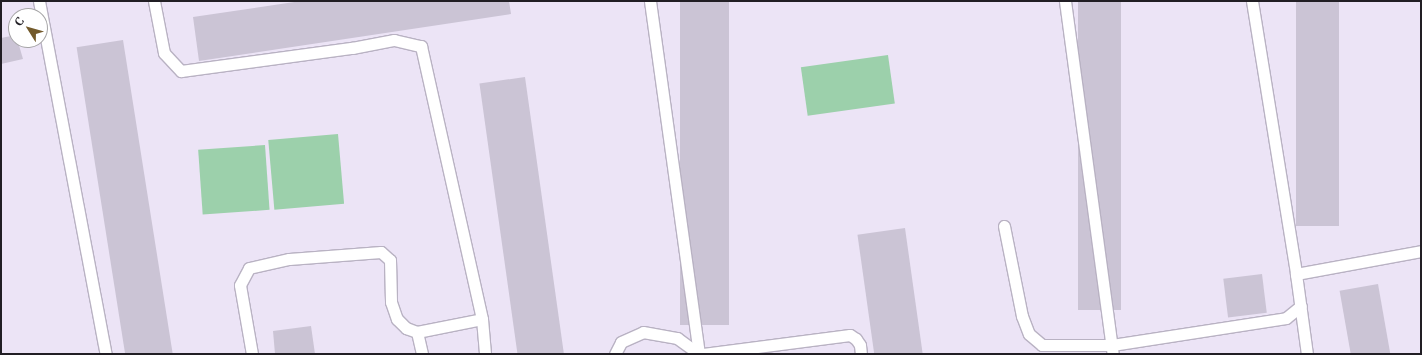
<!DOCTYPE html>
<meta charset="utf-8">
<style>
body{margin:0}
#map{position:relative;width:1422px;height:355px;overflow:hidden;background:#ece4f6;font-family:Merriweather,serif}
div>[style]{position:absolute}
.green>*{inset:0;background:#9cd0ab;transform-origin:0 0}
.building>*{inset:0;background:#cbc4d5;transform-origin:0 0}
.roads{filter:drop-shadow(1px 0 #b9b2c3) drop-shadow(-1px 0 #b9b2c3) drop-shadow(0 1px #b9b2c3) drop-shadow(0 -1px #b9b2c3)}
.lane>*{height:11px;margin:-5.5px;padding:0 5.5px;transform-origin:5.5px;border-radius:5.5px;background:#fff}
span{translate:-50% -50%;white-space:nowrap;text-align:center;line-height:1.15;-webkit-text-stroke:3px #fff;paint-order:stroke}
.frame{position:absolute;inset:0;border:2px solid #211e24;pointer-events:none}
.north{position:absolute;left:8px;top:8px;width:40px;height:40px;box-sizing:border-box;background:#fff;border:1px solid #a6a5a7;border-radius:50%;rotate:307deg;font-size:11px;font-weight:700;line-height:16px;text-align:center;color:#211e24}
.north::after{content:'';display:block;margin:auto;width:14px;height:18px;background:#735a2b;clip-path:polygon(50% 0,100% 100%,50% 72%,0 100%)}
</style>
<div id="map">
<div class="green">
<div style="left:888px;top:55px;width:49px;height:88px;rotate:82deg"></div>
<div style="left:338px;top:134px;width:70px;height:70px;rotate:85deg"></div>
<div style="left:265px;top:145px;width:65px;height:67px;rotate:86deg"></div>
</div>
<div class="building">
<div style="clip-path:polygon(301px 1px,509px 1px,511px 14px,199px 61px,193px 17px)"></div>
<div style="left:680px;top:1px;width:49px;height:324px"></div>
<div style="left:1078px;top:1px;width:43px;height:309px"></div>
<div style="left:1296px;top:1px;width:43px;height:225px"></div>
<div style="clip-path:polygon(16px 35px,23px 59px,1px 64px,1px 38px)"></div>
<div style="left:123px;top:40px;width:318px;height:47px;rotate:81deg"></div>
<div style="left:525px;top:77px;width:280px;height:46px;rotate:82deg"></div>
<div style="left:905px;top:228px;width:127px;height:48px;rotate:82deg"></div>
<div style="left:1262px;top:274px;width:39px;height:39px;rotate:83deg"></div>
<div style="left:1378px;top:284px;width:71px;height:39px;rotate:80deg"></div>
<div style="clip-path:polygon(311px 326px,315px 354px,275px 354px,273px 331px)"></div>
</div>
<div class="roads">
<div class="lane">
<div style="left:39px;top:1px;width:359px;rotate:79.3deg"></div>
<div style="left:154px;top:1px;width:53px;rotate:79.1deg"></div>
<div style="left:164px;top:53px;width:25px;rotate:47deg"></div>
<div style="left:181px;top:71px;width:173px;rotate:-7.7deg"></div>
<div style="left:352px;top:48px;width:43px;rotate:-10.8deg"></div>
<div style="left:394px;top:40px;width:28px;rotate:13deg"></div>
<div style="left:421px;top:46px;width:280px;rotate:77.4deg"></div>
<div style="left:482px;top:319px;width:35px;rotate:85deg"></div>
<div style="left:650px;top:1px;width:356px;rotate:82.1deg"></div>
<div style="left:1065px;top:1px;width:356px;rotate:82.3deg"></div>
<div style="left:1252px;top:1px;width:277px;rotate:80.8deg"></div>
<div style="left:1296px;top:274px;width:127px;rotate:-10.4deg"></div>
<div style="left:1004px;top:226px;width:92px;rotate:78.7deg"></div>
<div style="left:1022px;top:316px;width:19px;rotate:69deg"></div>
<div style="left:1029px;top:334px;width:17px;rotate:40deg"></div>
<div style="left:1042px;top:345px;width:70px"></div>
<div style="left:1112px;top:345px;width:176px;rotate:-8.8deg"></div>
<div style="left:1286px;top:318px;width:19px;rotate:-39deg"></div>
<div style="left:1296px;top:274px;width:81px;rotate:82.2deg"></div>
<div style="left:417px;top:332px;width:23px;rotate:77deg"></div>
<div style="left:252px;top:354px;width:70px;rotate:-99.9deg"></div>
<div style="left:240px;top:285px;width:19px;rotate:-62deg"></div>
<div style="left:249px;top:268px;width:41px;rotate:-12.7deg"></div>
<div style="left:289px;top:259px;width:92px;rotate:-4.4deg"></div>
<div style="left:381px;top:252px;width:12px;rotate:42deg"></div>
<div style="left:390px;top:260px;width:42px;rotate:88.6deg"></div>
<div style="left:391px;top:302px;width:18px;rotate:71deg"></div>
<div style="left:397px;top:319px;width:13px;rotate:45deg"></div>
<div style="left:406px;top:328px;width:12px;rotate:20deg"></div>
<div style="left:417px;top:332px;width:66px;rotate:-11.3deg"></div>
<div style="left:615px;top:354px;width:13px;rotate:-63deg"></div>
<div style="left:621px;top:342px;width:24px;rotate:-24deg"></div>
<div style="left:643px;top:332px;width:35px;rotate:10deg"></div>
<div style="left:677px;top:338px;width:27px;rotate:36deg"></div>
<div style="left:703px;top:354px;width:148px;rotate:-7.4deg"></div>
<div style="left:850px;top:335px;width:7px;rotate:34deg"></div>
<div style="left:856px;top:339px;width:7px;rotate:56deg"></div>
<div style="left:860px;top:345px;width:9px;rotate:84deg"></div>
</div>
</div>
<div class="frame"></div>
<div class="north">С</div>
</div>
